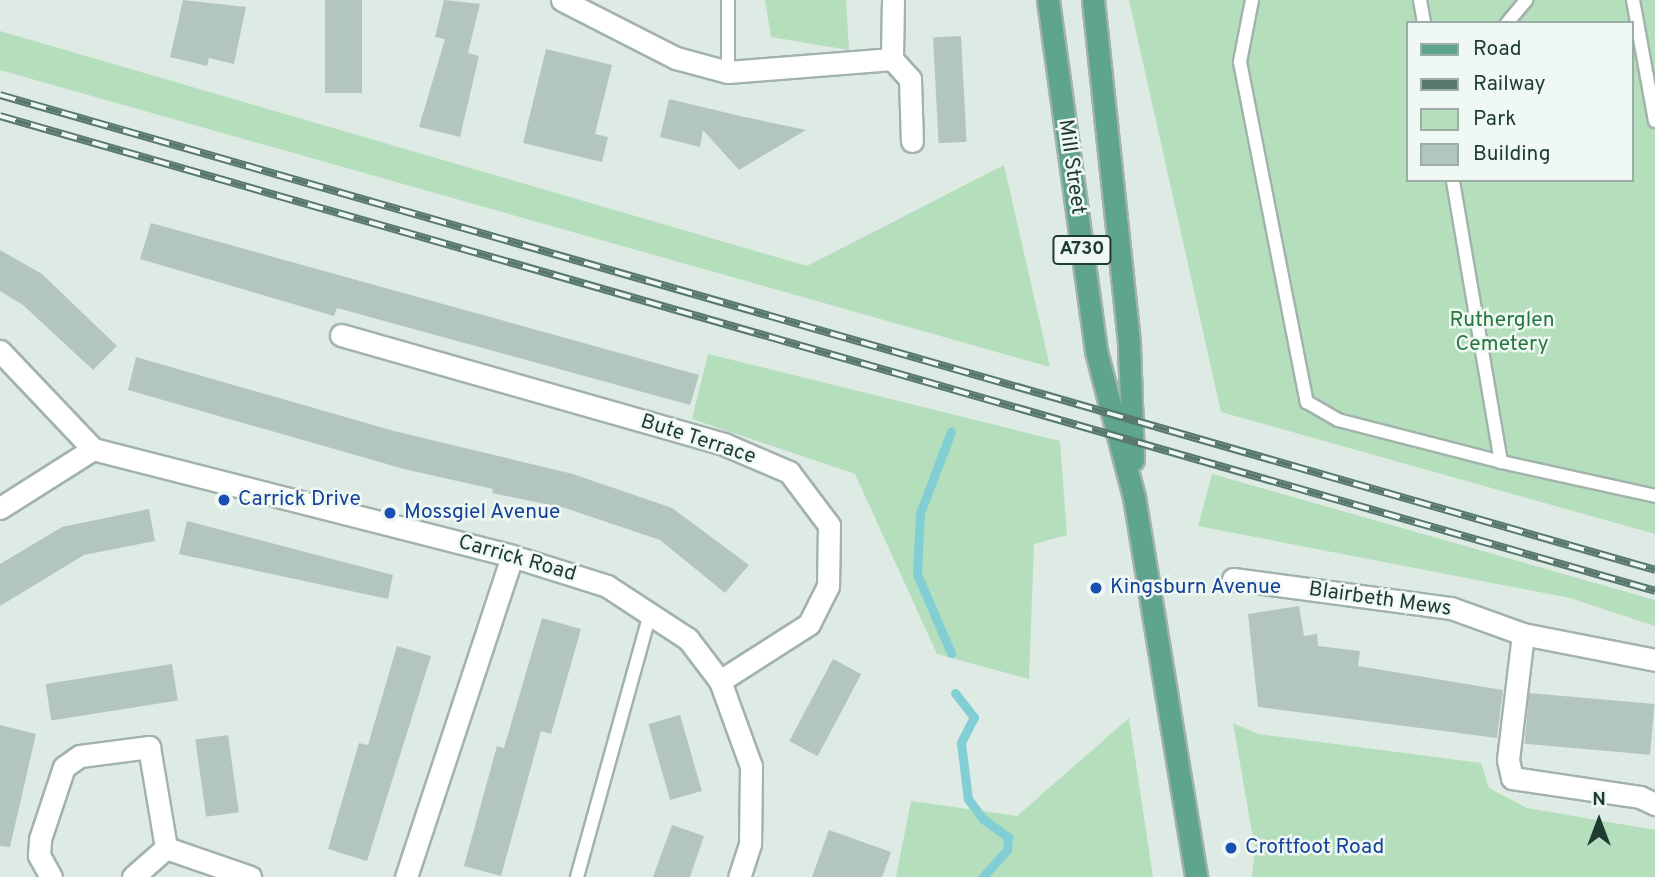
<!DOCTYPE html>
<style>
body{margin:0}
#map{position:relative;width:1655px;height:877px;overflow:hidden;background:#deebe4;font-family:Overpass,sans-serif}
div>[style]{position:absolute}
.green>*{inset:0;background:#b5debd}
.stream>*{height:9px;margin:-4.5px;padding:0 4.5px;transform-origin:4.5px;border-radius:4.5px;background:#81ced5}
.building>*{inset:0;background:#b3c6bd;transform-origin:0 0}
.roads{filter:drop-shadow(2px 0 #a1b3ab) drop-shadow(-2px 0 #a1b3ab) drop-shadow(0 2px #a1b3ab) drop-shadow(0 -2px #a1b3ab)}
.lane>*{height:12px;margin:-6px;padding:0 6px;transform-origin:6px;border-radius:6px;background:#fff}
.street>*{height:21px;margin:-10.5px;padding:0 10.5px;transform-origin:10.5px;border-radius:10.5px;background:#fff}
.primary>*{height:21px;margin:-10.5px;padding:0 10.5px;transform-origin:10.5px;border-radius:10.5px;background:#5fa48e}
.rail>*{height:8px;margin-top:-4px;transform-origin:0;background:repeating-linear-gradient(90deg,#eff8f3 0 16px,#58786d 0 32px);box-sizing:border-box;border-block:2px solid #58786d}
.dots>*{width:19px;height:19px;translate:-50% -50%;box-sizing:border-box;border:4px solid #eff8f3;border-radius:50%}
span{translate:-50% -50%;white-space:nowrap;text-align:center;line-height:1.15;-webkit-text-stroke:5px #eff8f3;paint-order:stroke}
.shield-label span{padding:2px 5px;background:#eff8f3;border:2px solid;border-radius:5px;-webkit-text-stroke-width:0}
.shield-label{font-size:19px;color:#1e3c32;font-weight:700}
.street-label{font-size:21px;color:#1e3c32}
.park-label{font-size:21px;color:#25763f}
.transit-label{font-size:21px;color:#164399}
.left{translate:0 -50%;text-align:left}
.legend{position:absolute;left:1406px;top:21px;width:228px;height:161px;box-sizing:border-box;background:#eff8f3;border:2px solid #9bada6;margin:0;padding:9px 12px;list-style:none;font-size:21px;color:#1e3c32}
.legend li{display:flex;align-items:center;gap:14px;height:35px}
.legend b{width:35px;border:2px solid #9bada6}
.north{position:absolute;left:1564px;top:786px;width:70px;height:70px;-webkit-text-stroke:5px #eff8f3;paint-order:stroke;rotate:0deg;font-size:19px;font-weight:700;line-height:28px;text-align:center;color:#1e3c32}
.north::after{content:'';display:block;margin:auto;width:24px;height:32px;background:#1e3c32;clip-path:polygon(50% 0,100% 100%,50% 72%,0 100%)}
</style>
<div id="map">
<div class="green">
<div style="clip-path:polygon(765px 0,846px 0,849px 50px,771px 37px)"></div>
<div style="clip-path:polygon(evenodd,1129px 0,1655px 0,1655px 534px,1221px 412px,1129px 0,1408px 23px,1632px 23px,1632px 180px,1408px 180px,1408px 23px)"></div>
<div style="clip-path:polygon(0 31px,807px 266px,1004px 165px,1050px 367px,0 70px)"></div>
<div style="clip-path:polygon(708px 354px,1060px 441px,1067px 535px,1034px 544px,1029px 679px,937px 654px,855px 474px,692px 419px)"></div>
<div style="clip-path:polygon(1212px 474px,1655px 600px,1655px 626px,1570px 598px,1198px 526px)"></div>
<div style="clip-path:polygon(1129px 718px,1153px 877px,896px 877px,911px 801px,1017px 816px)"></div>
<div style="clip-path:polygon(1233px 723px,1258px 734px,1481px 763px,1489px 788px,1527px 808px,1655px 830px,1655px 877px,1252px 877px,1255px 850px)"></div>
</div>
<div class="stream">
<div style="left:951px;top:653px;width:86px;rotate:-113.3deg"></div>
<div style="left:917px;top:574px;width:61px;rotate:-87.2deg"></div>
<div style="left:920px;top:513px;width:87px;rotate:-69.1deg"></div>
<div style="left:955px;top:693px;width:31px;rotate:52deg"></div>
<div style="left:974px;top:717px;width:29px;rotate:117deg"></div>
<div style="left:961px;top:743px;width:56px;rotate:82.9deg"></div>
<div style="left:968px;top:799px;width:25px;rotate:53deg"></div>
<div style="left:983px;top:819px;width:31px;rotate:36deg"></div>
<div style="left:1008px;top:837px;width:13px;rotate:94deg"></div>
<div style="left:1007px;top:850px;width:36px;rotate:132deg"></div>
</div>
<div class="building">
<div style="clip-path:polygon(183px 0,246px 7px,234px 64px,209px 58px,207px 66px,170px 57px)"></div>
<div style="left:325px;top:0;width:37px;height:93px"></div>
<div style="clip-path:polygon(444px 0,480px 4px,468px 53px,479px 56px,460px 137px,419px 127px,445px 39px,435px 37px)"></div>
<div style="left:961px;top:36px;width:106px;height:28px;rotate:87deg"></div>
<div style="clip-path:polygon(546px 49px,612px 65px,595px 134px,608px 137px,602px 162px,523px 143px)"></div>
<div style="clip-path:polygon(669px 99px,740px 116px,806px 130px,739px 170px,703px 130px,700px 147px,660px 137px)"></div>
<div style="clip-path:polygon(151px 223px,699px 375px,690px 405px,337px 308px,334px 316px,140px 259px)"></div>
<div style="clip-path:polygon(0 250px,42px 274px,117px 346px,93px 370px,23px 305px,0 291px)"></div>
<div style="clip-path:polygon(136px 357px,394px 431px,573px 474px,672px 508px,749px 565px,725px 593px,660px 540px,565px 508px,492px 493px,493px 489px,404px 469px,128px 390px)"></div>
<div style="clip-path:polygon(149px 509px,155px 541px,84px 555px,0 606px,0 564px,62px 527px)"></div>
<div style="clip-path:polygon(187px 521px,393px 575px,388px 599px,179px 554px)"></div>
<div style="clip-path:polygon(1299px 606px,1304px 636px,1317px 634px,1318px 646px,1360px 651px,1358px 666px,1503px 690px,1497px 738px,1258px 707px,1248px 614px)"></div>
<div style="clip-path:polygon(542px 618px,581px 629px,551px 734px,541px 731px,501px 876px,464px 866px,497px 746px,504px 748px)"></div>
<div style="clip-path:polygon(397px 646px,431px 656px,367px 861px,328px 849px,359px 743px,368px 745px)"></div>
<div style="left:833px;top:659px;width:32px;height:93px;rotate:28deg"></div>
<div style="left:172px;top:664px;width:37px;height:128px;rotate:81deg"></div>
<div style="left:1529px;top:693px;width:126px;height:51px;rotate:5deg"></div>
<div style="left:680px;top:715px;width:79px;height:33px;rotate:74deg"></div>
<div style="clip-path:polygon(0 725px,36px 734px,10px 847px,0 846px)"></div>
<div style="left:228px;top:735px;width:78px;height:33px;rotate:82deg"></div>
<div style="clip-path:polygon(672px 825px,704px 836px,690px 877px,653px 877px)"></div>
<div style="clip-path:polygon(829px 830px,891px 852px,882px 877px,812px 877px)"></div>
</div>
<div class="roads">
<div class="lane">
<div style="left:728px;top:0;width:72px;rotate:90deg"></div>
<div style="left:1252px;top:0;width:63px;rotate:101deg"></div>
<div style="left:1240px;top:62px;width:347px;rotate:78.9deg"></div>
<div style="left:1307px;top:402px;width:36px;rotate:30deg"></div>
<div style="left:1338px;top:420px;width:168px;rotate:14.4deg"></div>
<div style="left:1501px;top:462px;width:286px;rotate:-99.7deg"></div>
<div style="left:1420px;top:0;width:23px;rotate:80deg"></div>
<div style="left:1633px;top:0;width:123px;rotate:79.7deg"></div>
<div style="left:1507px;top:23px;width:30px;rotate:-50deg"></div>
<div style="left:1501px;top:462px;width:158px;rotate:12.4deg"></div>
<div style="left:577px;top:877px;width:273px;rotate:-74.5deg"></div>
</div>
<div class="street">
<div style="left:562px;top:0;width:128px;rotate:27deg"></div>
<div style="left:676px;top:58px;width:54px;rotate:15.1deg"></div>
<div style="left:728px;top:72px;width:165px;rotate:-4.5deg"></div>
<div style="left:893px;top:0;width:59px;rotate:91deg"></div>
<div style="left:892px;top:59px;width:27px;rotate:48deg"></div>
<div style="left:910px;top:79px;width:62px;rotate:88.2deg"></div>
<div style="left:341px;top:335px;width:400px;rotate:15.9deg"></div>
<div style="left:726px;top:445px;width:69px;rotate:23.2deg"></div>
<div style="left:789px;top:472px;width:66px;rotate:53deg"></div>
<div style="left:829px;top:525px;width:61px;rotate:90.9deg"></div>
<div style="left:828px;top:586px;width:42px;rotate:116.6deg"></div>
<div style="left:809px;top:624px;width:106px;rotate:147.4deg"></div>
<div style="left:0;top:351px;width:135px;rotate:46.5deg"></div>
<div style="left:93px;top:449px;width:432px;rotate:14.3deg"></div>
<div style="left:512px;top:556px;width:100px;rotate:17.5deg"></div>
<div style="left:607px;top:586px;width:97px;rotate:33.2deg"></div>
<div style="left:688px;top:639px;width:53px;rotate:52.7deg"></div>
<div style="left:720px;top:681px;width:90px;rotate:70deg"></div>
<div style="left:751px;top:766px;width:78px;rotate:90.7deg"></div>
<div style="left:750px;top:844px;width:35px;rotate:108deg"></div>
<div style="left:0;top:508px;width:110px;rotate:-32.4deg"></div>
<div style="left:1233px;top:579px;width:220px;rotate:7.6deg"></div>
<div style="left:1451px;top:608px;width:77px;rotate:19.9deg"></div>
<div style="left:1523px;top:634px;width:135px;rotate:11.1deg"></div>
<div style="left:1523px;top:634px;width:127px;rotate:96.8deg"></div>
<div style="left:1508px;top:760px;width:18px;rotate:77deg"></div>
<div style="left:1512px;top:778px;width:129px;rotate:8.4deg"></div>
<div style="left:1640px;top:797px;width:17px;rotate:25deg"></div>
<div style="left:166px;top:848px;width:89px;rotate:19deg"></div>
<div style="left:51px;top:877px;width:25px;rotate:-119deg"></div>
<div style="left:39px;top:855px;width:16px;rotate:-86deg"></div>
<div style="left:40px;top:839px;width:76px;rotate:-71.6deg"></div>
<div style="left:64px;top:767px;width:19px;rotate:-35deg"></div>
<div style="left:80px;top:756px;width:70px;rotate:-7.4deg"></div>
<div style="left:149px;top:747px;width:102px;rotate:80.4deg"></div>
<div style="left:133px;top:877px;width:44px;rotate:-41.3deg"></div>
<div style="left:406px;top:877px;width:338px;rotate:-71.7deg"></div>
</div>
<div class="primary">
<div style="left:1048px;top:0;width:354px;rotate:82.2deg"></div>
<div style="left:1096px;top:351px;width:151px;rotate:75.4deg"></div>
<div style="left:1134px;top:497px;width:385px;rotate:80.7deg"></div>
<div style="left:1093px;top:0;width:347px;rotate:84deg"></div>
<div style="left:1129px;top:345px;width:115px;rotate:88deg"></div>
</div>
</div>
<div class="rail">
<div style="left:0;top:95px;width:1722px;rotate:16.01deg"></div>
<div style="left:0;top:116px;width:1722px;rotate:16.01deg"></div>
</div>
<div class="dots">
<div style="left:224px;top:500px;background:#1a4fb4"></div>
<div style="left:390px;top:513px;background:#1a4fb4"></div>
<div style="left:1096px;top:588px;background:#1a4fb4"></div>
<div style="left:1231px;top:848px;background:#1a4fb4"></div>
</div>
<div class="shield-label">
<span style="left:1082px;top:250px">A730</span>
</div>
<div class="street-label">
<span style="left:1071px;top:167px;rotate:82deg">Mill Street</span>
<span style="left:698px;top:440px;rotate:18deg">Bute Terrace</span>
<span style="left:517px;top:559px;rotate:16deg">Carrick Road</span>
<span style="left:1380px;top:600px;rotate:8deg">Blairbeth Mews</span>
</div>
<div class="park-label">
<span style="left:1502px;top:333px">Rutherglen<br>Cemetery</span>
</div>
<div class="transit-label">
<span class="left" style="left:238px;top:500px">Carrick Drive</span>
<span class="left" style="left:404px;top:513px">Mossgiel Avenue</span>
<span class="left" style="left:1110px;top:588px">Kingsburn Avenue</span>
<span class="left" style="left:1245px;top:848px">Croftfoot Road</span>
</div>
<ul class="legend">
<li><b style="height:9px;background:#5fa48e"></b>Road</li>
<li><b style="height:9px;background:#58786d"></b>Railway</li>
<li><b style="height:19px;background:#b5debd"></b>Park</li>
<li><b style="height:19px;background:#b3c6bd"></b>Building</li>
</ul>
<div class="north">N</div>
</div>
